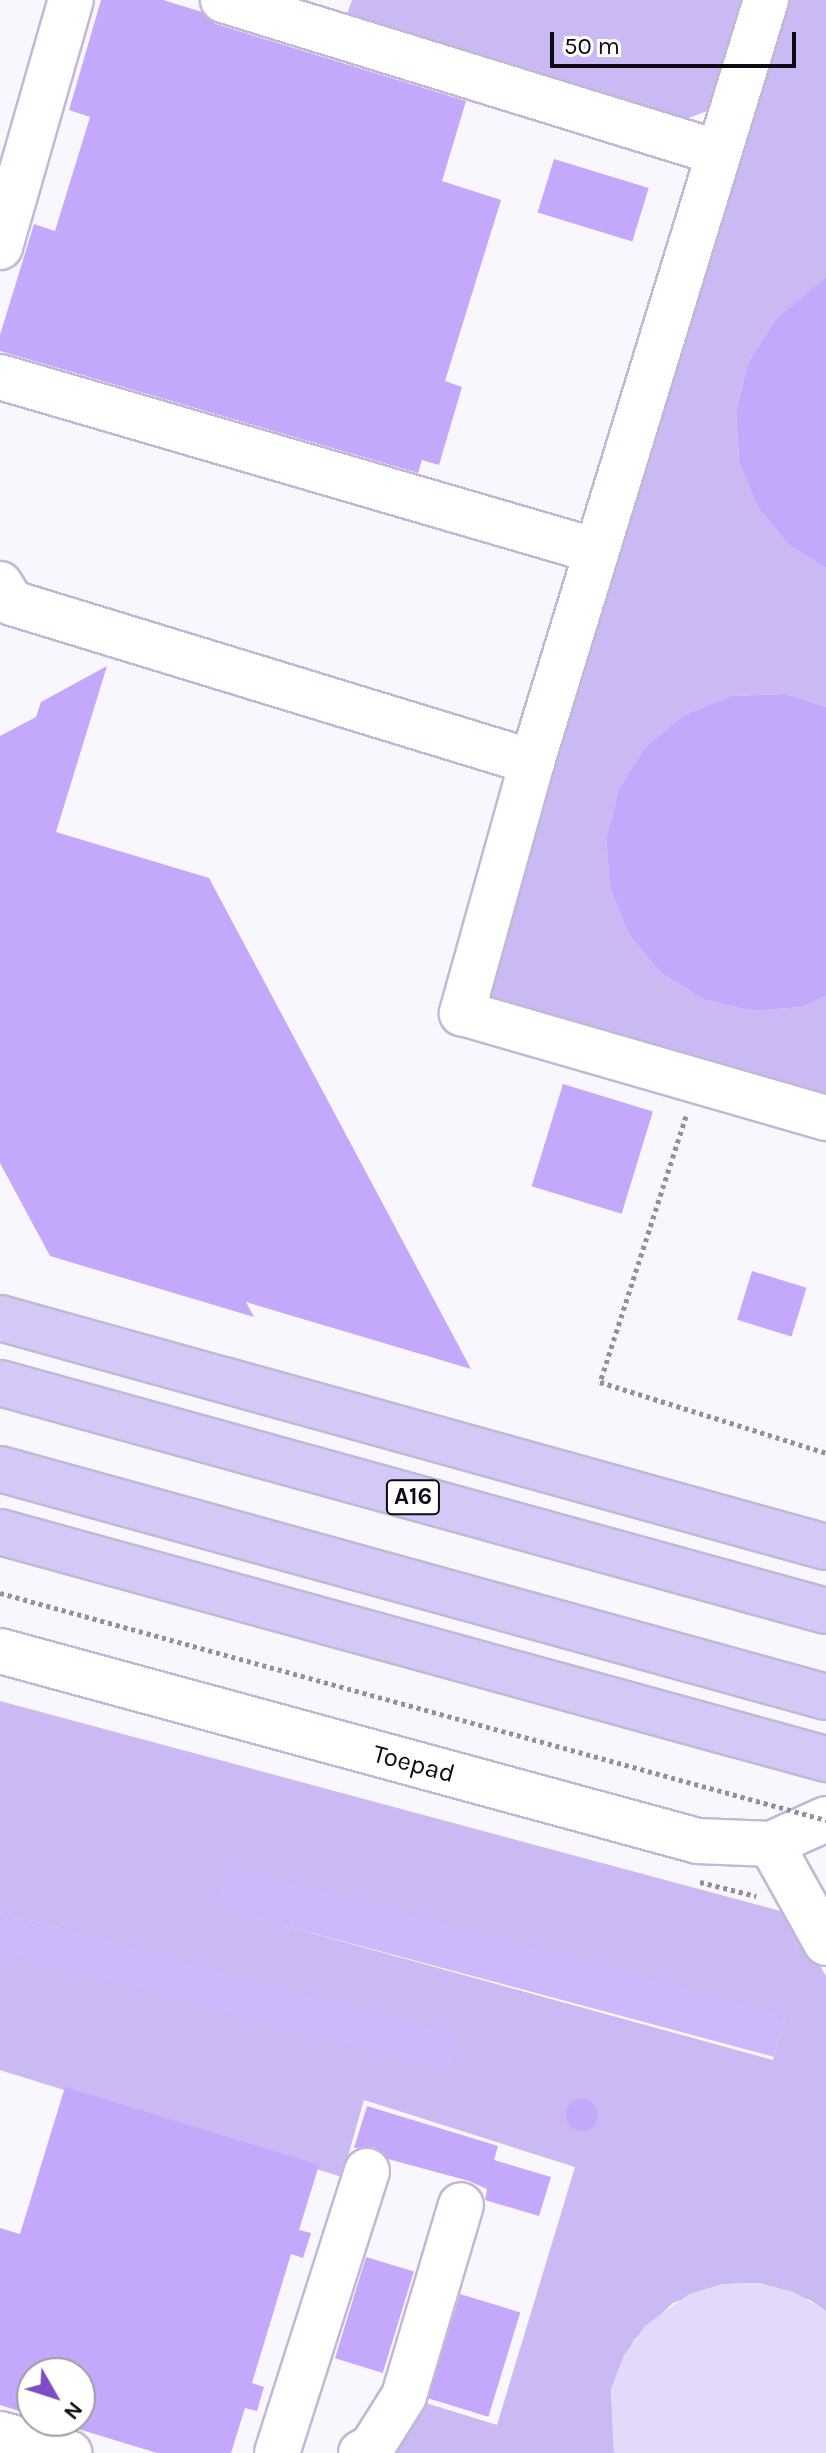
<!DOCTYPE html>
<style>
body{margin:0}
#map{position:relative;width:826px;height:2453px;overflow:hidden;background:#f9f7fe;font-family:Karla,sans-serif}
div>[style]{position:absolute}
.green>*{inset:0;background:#cab9f2}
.forest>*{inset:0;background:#cdb8fb;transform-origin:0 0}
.water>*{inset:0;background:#e3d9fb}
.building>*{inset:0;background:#c3a8fb;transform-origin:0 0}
.round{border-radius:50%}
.path>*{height:5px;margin-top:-2.5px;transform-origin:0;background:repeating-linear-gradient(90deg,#929098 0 4px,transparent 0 8px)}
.roads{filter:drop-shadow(2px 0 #c1b8d7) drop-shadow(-2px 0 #c1b8d7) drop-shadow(0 2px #c1b8d7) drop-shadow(0 -2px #c1b8d7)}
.minor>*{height:44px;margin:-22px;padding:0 22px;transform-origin:22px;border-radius:22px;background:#fff}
.highway>*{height:44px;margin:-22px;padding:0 22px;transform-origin:22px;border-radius:22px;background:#d6c8f6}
.path-bridge>*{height:5px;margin-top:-2.5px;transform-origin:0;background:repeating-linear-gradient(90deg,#929098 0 4px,transparent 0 8px)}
span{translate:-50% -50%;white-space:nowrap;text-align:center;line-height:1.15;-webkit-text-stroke:7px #fff;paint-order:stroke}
.shield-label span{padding:2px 6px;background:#fff;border:2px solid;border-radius:6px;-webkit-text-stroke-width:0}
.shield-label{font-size:24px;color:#0d0a14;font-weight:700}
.street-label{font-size:26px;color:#0d0a14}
.north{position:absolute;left:16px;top:2357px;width:80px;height:80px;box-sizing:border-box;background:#fff;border:2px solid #9e9da1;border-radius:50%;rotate:129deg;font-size:22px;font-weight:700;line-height:32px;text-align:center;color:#0d0a14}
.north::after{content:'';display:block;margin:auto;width:28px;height:36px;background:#7c4dc5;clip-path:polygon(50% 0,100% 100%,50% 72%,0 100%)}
.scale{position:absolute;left:550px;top:32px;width:246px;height:36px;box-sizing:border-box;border:4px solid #0d0a14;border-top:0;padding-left:10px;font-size:24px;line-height:28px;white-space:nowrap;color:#0d0a14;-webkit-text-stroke:6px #fff;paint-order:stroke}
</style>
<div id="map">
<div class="green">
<div style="clip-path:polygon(352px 0,754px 0,710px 110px,683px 120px,346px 17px)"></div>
<div style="clip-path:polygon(781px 0,826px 0,826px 283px,775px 320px,748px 363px,736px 411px,739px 462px,758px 508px,790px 546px,826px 568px,826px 707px,786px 694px,731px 696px,684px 715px,645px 747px,619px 789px,606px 838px,610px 888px,629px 935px,661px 973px,703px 999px,752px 1011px,802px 1007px,826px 996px,826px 1100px,478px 992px)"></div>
<div style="clip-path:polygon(evenodd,0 1701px,788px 1913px,826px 1976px,826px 2311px,810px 2300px,759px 2283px,723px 2284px,673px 2303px,634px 2340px,611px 2389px,614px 2453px,383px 2453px,413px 2399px,497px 2425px,575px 2167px,364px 2100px,342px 2177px,0 2070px,0 1951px,187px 2000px,456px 2036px,0 1912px,0 1701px,228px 1866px,785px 2016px,773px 2060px,220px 1908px,228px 1866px)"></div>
</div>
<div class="forest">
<div style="left:228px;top:1865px;width:577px;height:44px;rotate:15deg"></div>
<div style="left:0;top:1912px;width:474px;height:39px;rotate:15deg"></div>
</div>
<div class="water">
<div style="clip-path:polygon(759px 2283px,794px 2292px,826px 2311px,826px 2453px,614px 2453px,611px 2389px,624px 2355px,645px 2326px,689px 2294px,723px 2284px)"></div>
</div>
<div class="building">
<div style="clip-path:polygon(101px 0,163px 0,202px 12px,216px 24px,466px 101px,442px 181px,501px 200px,445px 381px,462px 387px,439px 465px,422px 460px,418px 473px,0 351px,0 335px,34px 224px,55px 231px,90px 117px,69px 110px)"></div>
<div style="left:554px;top:159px;width:99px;height:56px;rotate:17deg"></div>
<div style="clip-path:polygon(826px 278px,826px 568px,790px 546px,758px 508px,739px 462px,736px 411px,748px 363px,775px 320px)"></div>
<div style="clip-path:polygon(107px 666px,56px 832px,209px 878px,471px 1369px,246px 1302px,254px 1317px,50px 1256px,0 1163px,0 736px,36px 717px,41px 702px)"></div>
<div style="clip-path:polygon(786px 694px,826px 707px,826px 996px,802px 1007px,752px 1011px,703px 999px,661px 973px,629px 935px,610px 888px,606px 838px,619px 789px,645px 747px,684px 715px,731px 696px)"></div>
<div style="left:563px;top:1084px;width:94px;height:107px;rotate:17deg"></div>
<div style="left:752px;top:1271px;width:57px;height:51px;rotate:17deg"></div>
<div style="clip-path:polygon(65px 2087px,319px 2165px,299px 2230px,311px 2233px,303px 2258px,291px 2254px,252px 2383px,264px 2387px,257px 2411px,245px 2408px,231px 2453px,157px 2453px,52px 2421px,80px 2421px,80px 2373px,32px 2373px,32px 2415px,0 2405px,0 2228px,20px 2234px)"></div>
<div class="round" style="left:566px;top:2099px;width:32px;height:32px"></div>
<div style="clip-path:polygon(367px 2106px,498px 2146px,494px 2160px,551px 2177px,539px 2216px,485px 2200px,487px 2189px,469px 2181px,388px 2159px,374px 2147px,354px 2148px)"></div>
<div style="left:366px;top:2257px;width:50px;height:106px;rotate:17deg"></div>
<div style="left:460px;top:2294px;width:63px;height:109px;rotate:17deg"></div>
</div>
<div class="path">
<div style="left:686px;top:1116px;width:280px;rotate:107.9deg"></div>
<div style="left:600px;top:1382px;width:237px;rotate:17.4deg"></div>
<div style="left:700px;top:1882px;width:58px;rotate:14deg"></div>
</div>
<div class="roads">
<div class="minor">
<div style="left:223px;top:0;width:519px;rotate:17.14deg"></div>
<div style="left:766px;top:0;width:797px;rotate:107.07deg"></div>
<div style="left:532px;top:762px;width:261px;rotate:105.6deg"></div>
<div style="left:462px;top:1013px;width:379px;rotate:16.1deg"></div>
<div style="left:0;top:247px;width:257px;rotate:-74deg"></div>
<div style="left:0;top:377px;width:621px;rotate:16.27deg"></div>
<div style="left:0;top:584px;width:22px;rotate:58deg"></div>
<div style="left:12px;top:603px;width:544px;rotate:17deg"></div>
<div style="left:0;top:1651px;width:723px;rotate:15.23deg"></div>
<div style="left:698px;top:1841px;width:73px;rotate:2.4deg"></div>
<div style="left:771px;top:1844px;width:60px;rotate:-24.4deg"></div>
<div style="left:771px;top:1844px;width:113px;rotate:60.9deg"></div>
<div style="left:0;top:2434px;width:72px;rotate:15.4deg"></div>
<div style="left:277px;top:2453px;width:296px;rotate:-72.3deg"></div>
<div style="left:361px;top:2453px;width:13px;rotate:-29deg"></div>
<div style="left:372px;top:2447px;width:60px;rotate:-57.9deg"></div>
<div style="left:404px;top:2396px;width:199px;rotate:-73.4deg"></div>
</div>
<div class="highway">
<div style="left:0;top:1318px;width:857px;rotate:15.5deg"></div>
<div style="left:0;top:1383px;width:857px;rotate:15.43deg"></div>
<div style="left:0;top:1469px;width:857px;rotate:15.43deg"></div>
<div style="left:0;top:1532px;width:857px;rotate:15.37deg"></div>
</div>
</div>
<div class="path-bridge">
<div style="left:0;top:1593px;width:857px;rotate:15.37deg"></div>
</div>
<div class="shield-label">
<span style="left:413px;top:1497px">A16</span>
</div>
<div class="street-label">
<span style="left:414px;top:1764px;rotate:15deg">Toepad</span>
</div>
<div class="north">N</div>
<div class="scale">50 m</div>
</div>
